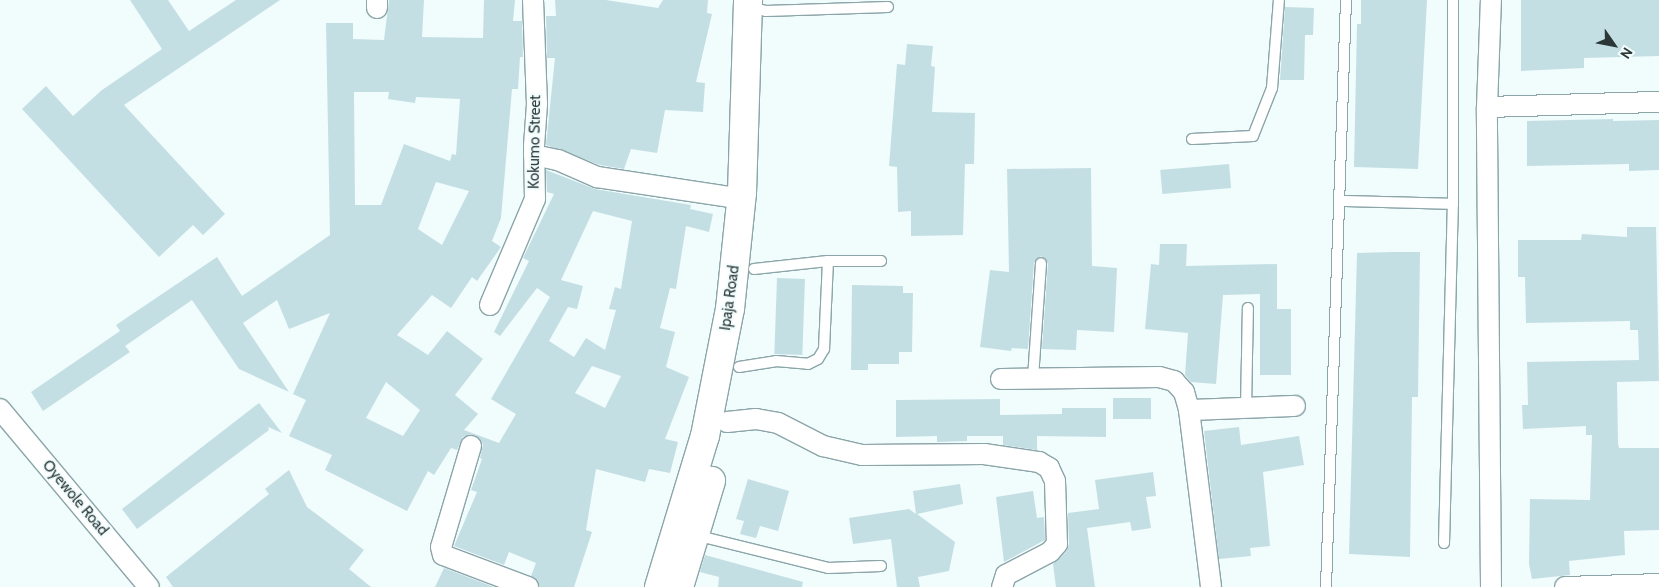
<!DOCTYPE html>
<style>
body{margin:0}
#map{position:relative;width:1659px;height:587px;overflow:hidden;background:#f1fcfd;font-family:Cabin,sans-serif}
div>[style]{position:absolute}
.building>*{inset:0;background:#c4dfe3;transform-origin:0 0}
.roads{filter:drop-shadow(1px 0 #8ba5a9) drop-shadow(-1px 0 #8ba5a9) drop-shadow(0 1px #8ba5a9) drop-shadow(0 -1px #8ba5a9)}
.lane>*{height:10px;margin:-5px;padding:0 5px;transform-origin:5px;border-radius:5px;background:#fff}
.street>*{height:20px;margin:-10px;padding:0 10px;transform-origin:10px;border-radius:10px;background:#fff}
.secondary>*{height:28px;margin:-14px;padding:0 14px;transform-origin:14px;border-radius:14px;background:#fff}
span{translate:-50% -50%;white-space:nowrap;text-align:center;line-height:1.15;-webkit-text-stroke:4px #f1fcfd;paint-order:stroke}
.street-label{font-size:15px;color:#2c3738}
.north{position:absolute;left:1589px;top:20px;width:50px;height:50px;-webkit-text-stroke:4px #f1fcfd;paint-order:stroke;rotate:123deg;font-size:14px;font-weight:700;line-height:20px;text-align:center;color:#2c3738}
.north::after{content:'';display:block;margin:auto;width:18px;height:22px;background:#2c3738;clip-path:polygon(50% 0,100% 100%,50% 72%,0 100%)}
</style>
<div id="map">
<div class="building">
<div style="clip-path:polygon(130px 0,168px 0,189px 31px,236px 0,280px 0,124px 105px,225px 214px,203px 235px,193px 225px,159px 257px,22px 109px,46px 86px,73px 116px,102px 90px,162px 49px)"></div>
<div style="clip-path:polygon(evenodd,389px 0,424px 0,422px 37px,483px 38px,484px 0,515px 0,513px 21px,522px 21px,523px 57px,520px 57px,518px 89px,512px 89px,501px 218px,492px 241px,501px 247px,477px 281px,472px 277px,451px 308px,432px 295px,397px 335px,428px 355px,447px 331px,483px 359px,455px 395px,478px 414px,464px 430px,499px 443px,516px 414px,491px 399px,550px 297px,537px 288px,500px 336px,494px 332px,529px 261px,523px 258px,554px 194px,547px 192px,546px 170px,595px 189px,691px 205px,690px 209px,713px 214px,709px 232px,686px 226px,676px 289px,670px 288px,660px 328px,675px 332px,666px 367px,689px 377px,665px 439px,678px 442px,670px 473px,649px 469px,645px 482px,596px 469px,586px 530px,592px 532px,574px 587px,540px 587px,531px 576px,536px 563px,509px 552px,504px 565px,454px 546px,477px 492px,471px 490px,482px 459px,480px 458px,483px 444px,475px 435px,463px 437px,457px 450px,451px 448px,434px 475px,428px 471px,407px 511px,325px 470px,332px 455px,289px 436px,306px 400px,293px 394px,330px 313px,289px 329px,277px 300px,243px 323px,289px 392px,239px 369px,192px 300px,125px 346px,130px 352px,43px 411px,31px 392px,120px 331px,116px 325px,217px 257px,242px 296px,330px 235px,326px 23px,353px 23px,353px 39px,384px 40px,389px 0,354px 92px,389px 92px,388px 99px,415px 103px,416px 97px,460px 99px,456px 155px,452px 154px,450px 161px,404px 144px,381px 205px,355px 205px,354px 92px,389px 0,436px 182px,469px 191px,442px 245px,418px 229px,436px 182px,389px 0,593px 211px,632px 221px,621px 289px,615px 287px,609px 309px,616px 310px,605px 350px,586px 338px,574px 357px,549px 341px,568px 307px,577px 309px,583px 286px,561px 280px,593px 211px,389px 0,592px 366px,621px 376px,605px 408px,575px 393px,592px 366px,389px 0,386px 382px,420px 410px,403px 436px,366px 418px,386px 382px)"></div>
<div style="clip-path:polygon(555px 0,606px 0,658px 8px,663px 0,708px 0,707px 13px,712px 14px,696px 82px,705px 83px,703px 112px,665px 110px,657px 153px,631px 149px,624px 169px,600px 165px,546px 145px,555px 58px,547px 58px,546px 16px,556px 16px)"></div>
<div style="clip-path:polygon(1361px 0,1427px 0,1418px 169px,1354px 167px,1357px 24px,1361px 24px)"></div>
<div style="clip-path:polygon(1521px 0,1659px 0,1659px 56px,1584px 58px,1584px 68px,1521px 71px)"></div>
<div style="clip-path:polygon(1285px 7px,1314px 8px,1313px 35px,1305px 35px,1304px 80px,1280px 80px)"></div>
<div style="clip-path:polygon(907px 44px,933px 46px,931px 66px,935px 67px,932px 112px,975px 113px,974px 164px,965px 164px,963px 235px,911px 236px,911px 211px,898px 212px,897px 167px,889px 166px,897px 64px,905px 65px)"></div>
<div style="clip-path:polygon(1613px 119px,1613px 121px,1659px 120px,1659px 170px,1629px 171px,1629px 164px,1527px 166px,1527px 121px)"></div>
<div style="left:1229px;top:164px;width:24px;height:69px;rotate:85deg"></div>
<div style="clip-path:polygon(1091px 168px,1092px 266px,1117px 268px,1114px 332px,1077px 330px,1076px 350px,1042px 349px,1048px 263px,1041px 256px,1034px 263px,1028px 349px,1012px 348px,1011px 351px,980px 347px,990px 270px,1009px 272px,1007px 169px)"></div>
<div style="clip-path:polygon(1627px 227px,1656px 227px,1659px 381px,1617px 382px,1618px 443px,1619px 448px,1659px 448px,1659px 530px,1624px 531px,1625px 555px,1569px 561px,1570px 575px,1532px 579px,1529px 564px,1530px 499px,1590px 500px,1592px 435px,1586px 435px,1586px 426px,1523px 429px,1522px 405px,1528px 405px,1527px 362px,1639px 360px,1638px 330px,1630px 330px,1630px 321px,1526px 323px,1525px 277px,1518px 277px,1518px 240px,1581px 240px,1582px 234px,1627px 237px)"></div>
<div style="clip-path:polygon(1160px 244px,1187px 244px,1186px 266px,1277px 264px,1277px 309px,1291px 309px,1291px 375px,1260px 375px,1260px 294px,1223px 295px,1216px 384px,1191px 382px,1185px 375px,1188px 333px,1145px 329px,1151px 264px,1159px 265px)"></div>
<div style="clip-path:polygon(1393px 252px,1420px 252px,1418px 397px,1412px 397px,1410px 557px,1349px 554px,1357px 253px)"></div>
<div style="left:777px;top:278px;width:28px;height:76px;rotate:2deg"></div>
<div style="clip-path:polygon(852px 285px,903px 286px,903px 293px,913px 293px,912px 352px,899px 352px,899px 364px,868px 364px,868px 370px,851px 370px)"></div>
<div style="left:1151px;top:398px;width:21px;height:38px;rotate:90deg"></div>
<div style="clip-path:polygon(1000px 399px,1000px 415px,1062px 414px,1062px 408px,1106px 408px,1106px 437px,1037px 436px,1037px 450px,1003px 445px,1003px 436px,967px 436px,967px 441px,937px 442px,937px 436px,896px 437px,896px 400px)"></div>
<div style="clip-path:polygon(259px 403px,282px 433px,268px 427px,269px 430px,137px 529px,122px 509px)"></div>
<div style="clip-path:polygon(1239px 427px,1241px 445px,1299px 436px,1304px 465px,1263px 472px,1270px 546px,1250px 548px,1251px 556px,1219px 559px,1204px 431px)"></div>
<div style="clip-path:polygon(289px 470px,307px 507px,364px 550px,349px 569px,371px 587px,173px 587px,166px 577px,269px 494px,265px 489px)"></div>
<div style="clip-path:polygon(1153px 472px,1156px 496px,1146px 497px,1151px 528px,1132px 531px,1130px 522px,1087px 528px,1095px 587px,1056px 587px,1053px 564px,1066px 552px,1069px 544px,1068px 513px,1099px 509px,1095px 480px)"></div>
<div style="clip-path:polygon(748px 479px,789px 491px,778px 531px,760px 526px,756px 538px,740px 534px,744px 521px,736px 519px)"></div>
<div style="clip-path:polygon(960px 484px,963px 504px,917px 514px,955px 542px,949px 571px,918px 577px,920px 587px,897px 587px,891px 539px,853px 544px,849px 518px,909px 509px,916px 514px,913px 491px)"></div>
<div style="clip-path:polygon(1033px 491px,1037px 518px,1044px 517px,1045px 540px,1004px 562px,996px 497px)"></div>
<div style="clip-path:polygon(705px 555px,803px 582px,802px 587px,718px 587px,719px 577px,700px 572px)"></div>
<div style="clip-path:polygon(444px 568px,494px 587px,435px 587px)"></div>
</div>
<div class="roads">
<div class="lane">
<div style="left:749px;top:7px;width:17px;rotate:13deg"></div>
<div style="left:766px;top:11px;width:122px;rotate:-1.9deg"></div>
<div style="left:1192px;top:139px;width:61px;rotate:-2.8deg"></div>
<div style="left:1253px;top:136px;width:52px;rotate:-68.4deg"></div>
<div style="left:1272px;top:88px;width:88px;rotate:-85.5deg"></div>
<div style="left:1341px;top:201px;width:112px;rotate:1.5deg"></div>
<div style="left:754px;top:269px;width:74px;rotate:-6.2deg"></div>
<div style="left:828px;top:261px;width:53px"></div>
<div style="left:739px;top:367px;width:37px;rotate:-9deg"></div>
<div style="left:776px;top:361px;width:32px;rotate:5deg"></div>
<div style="left:808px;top:364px;width:11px;rotate:-27deg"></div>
<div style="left:818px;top:359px;width:12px;rotate:-59deg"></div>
<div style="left:824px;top:349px;width:88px;rotate:-87.4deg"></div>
<div style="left:1033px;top:378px;width:115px;rotate:-86deg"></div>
<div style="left:1246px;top:408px;width:100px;rotate:-88.9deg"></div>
<div style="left:695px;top:535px;width:137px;rotate:13.9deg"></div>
<div style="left:828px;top:568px;width:53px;rotate:-2.2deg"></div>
<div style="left:1444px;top:543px;width:339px;rotate:-88.5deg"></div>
<div style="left:1453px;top:204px;width:204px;rotate:-90deg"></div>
<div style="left:1326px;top:587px;width:587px;rotate:-88.05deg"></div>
</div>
<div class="street">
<div style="left:377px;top:8px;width:8px;rotate:-90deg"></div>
<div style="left:1487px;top:107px;width:172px;rotate:-1.7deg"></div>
<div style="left:534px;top:155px;width:25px;rotate:12deg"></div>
<div style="left:558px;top:160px;width:43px;rotate:23.6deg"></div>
<div style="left:597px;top:177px;width:147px;rotate:8.6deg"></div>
<div style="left:490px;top:305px;width:115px;rotate:-67deg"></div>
<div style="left:535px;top:199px;width:53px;rotate:-91.1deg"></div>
<div style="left:534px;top:146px;width:42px;rotate:-85.9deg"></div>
<div style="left:537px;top:104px;width:104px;rotate:-92.2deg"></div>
<div style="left:1001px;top:379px;width:158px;rotate:-0.7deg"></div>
<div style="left:1159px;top:377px;width:16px;rotate:15deg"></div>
<div style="left:1174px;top:381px;width:15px;rotate:48deg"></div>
<div style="left:1184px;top:392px;width:19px;rotate:74deg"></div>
<div style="left:1189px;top:410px;width:178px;rotate:82.9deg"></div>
<div style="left:0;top:409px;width:232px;rotate:50.1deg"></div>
<div style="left:1189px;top:410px;width:106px;rotate:-2.2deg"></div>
<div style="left:727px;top:422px;width:29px;rotate:-6deg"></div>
<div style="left:756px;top:419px;width:22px;rotate:10deg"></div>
<div style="left:778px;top:423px;width:51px;rotate:27.1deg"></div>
<div style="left:823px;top:446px;width:40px;rotate:13deg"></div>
<div style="left:862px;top:455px;width:122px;rotate:-0.5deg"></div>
<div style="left:984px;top:454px;width:56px;rotate:8.3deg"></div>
<div style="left:1039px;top:462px;width:12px;rotate:31deg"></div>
<div style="left:1049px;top:468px;width:14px;rotate:65deg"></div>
<div style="left:1055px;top:481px;width:63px;rotate:88.2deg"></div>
<div style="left:1057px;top:544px;width:11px;rotate:131deg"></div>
<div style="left:1050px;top:552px;width:50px;rotate:152.4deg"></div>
<div style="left:1006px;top:575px;width:13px;rotate:108deg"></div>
<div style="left:471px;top:446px;width:105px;rotate:106.5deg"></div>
<div style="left:441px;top:547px;width:8px;rotate:76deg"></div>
<div style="left:443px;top:555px;width:91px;rotate:20.6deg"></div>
<div style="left:1491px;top:587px;width:480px;rotate:-90.5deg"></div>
<div style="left:1487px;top:107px;width:107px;rotate:-87.9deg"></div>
<div style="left:1565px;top:587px;width:94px;rotate:-1.8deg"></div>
</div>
<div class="secondary">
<div style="left:659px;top:587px;width:158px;rotate:-73.1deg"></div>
<div style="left:705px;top:436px;width:129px;rotate:-78.9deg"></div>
<div style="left:730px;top:309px;width:117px;rotate:-84.1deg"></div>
<div style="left:742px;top:193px;width:193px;rotate:-88.2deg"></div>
<div style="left:679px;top:587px;width:111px;rotate:-73.2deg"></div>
</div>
</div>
<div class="street-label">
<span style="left:535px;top:142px;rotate:-89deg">Kokumo Street</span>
<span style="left:730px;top:298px;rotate:-82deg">Ipaja Road</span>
<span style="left:75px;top:498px;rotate:50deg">Oyewole Road</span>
</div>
<div class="north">N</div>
</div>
